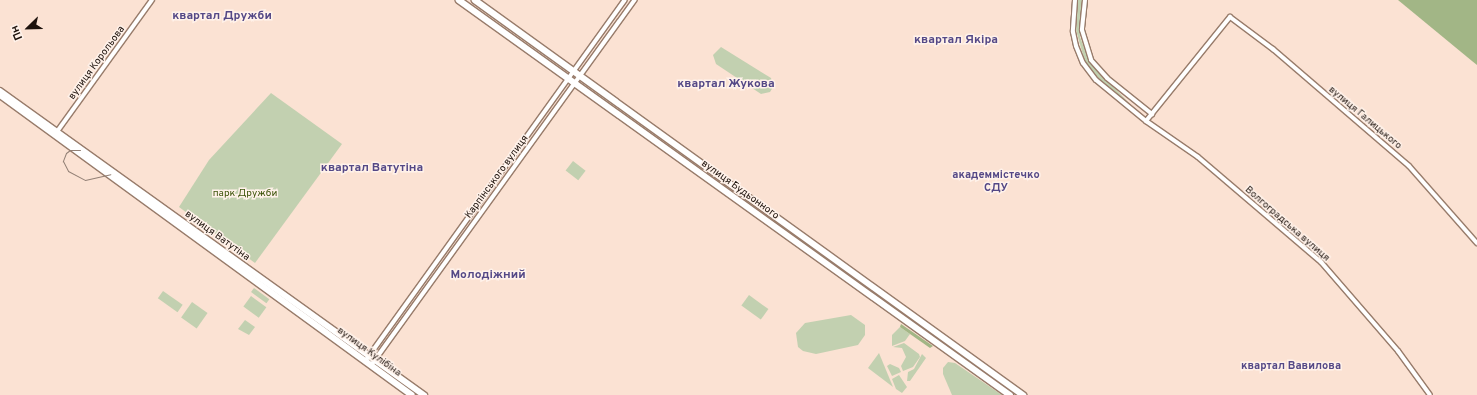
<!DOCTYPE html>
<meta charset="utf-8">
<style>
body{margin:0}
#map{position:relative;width:1477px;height:395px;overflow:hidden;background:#fbe2d3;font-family:Overpass,sans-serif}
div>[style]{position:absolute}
.green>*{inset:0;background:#c2d0b0;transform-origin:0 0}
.forest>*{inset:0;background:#a2b686}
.roads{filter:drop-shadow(1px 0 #987c6b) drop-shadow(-1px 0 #987c6b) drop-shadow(0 1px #987c6b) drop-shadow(0 -1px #987c6b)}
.minor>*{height:4px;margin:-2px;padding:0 2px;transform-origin:2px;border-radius:2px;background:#fff}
.major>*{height:5.5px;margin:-2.75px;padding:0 2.75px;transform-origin:2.75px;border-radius:2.75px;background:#fff}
.tram>*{height:1px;margin:-0.5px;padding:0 0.5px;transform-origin:0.5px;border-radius:0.5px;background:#938176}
span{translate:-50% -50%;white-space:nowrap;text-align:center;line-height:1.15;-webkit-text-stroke:3px #fff2ea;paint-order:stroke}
.street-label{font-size:10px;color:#1d120c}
.park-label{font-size:10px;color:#3d540a}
.neighbourhood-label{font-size:11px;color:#544886;font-weight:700}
.quarter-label{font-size:12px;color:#544886;font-weight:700}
.north{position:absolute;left:8px;top:8px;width:40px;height:40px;-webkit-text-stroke:3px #fff2ea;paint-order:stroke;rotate:247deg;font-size:11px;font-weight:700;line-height:16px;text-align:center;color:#1d120c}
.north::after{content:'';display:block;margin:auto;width:14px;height:18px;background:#1d120c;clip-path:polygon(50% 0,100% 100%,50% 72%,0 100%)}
</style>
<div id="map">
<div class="green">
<div style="clip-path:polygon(1078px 0,1082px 0,1080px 37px,1090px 63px,1133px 107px,1100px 80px,1085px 62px,1076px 30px)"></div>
<div style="clip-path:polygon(721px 47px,771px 78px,773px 87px,770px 92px,761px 94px,716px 64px,713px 55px)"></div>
<div style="clip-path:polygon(271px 93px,342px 144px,255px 263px,179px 207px,209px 160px)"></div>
<div style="left:573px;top:161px;width:16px;height:12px;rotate:38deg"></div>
<div style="clip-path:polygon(783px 226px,865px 285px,865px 286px,782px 228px)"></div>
<div style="left:254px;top:288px;width:19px;height:5px;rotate:36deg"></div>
<div style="clip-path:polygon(871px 289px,938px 337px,938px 339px,868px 291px)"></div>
<div style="left:163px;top:291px;width:24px;height:9px;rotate:35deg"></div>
<div style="left:749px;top:295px;width:24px;height:13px;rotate:36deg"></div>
<div style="left:251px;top:296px;width:19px;height:13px;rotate:36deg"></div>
<div style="left:192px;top:302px;width:19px;height:19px;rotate:35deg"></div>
<div style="clip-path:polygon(851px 315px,865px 325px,865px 335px,858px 345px,816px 354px,803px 351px,798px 347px,796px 333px,805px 323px)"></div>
<div style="clip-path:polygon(245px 320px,255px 327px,249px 335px,238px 329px)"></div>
<div style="clip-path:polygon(900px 327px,910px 334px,905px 341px,892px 346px,892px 335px)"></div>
<div style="clip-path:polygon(946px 342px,1020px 395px,1014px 395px,944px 344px)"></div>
<div style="clip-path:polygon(904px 343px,919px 354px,920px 357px,913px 367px,903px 371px,901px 366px,906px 357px,902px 348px,893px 347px)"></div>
<div style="clip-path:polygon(879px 353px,893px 387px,868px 368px)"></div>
<div style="clip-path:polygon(922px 354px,926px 358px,910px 381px,907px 381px,908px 372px,914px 369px)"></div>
<div style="clip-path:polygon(948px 362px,955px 363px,1002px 395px,952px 395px,943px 374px,943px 368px)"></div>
<div style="clip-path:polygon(890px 364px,899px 368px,901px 372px,892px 376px,887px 366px)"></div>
<div style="clip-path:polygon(899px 375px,907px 387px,902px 393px,896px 389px,892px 379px)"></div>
</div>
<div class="forest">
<div style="clip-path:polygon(1398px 0,1477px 0,1477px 65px,1472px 61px)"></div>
<div style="clip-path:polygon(901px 324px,933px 346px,930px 348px,900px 327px)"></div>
</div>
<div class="roads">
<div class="minor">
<div style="left:1075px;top:0;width:32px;rotate:94deg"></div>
<div style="left:1073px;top:32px;width:14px;rotate:78deg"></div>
<div style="left:1076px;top:46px;width:18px;rotate:68deg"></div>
<div style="left:1083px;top:63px;width:21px;rotate:53deg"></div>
<div style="left:1096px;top:80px;width:65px;rotate:39.4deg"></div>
<div style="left:1146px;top:121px;width:63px;rotate:34.7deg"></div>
<div style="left:1198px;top:157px;width:162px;rotate:40.5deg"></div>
<div style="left:1321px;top:262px;width:118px;rotate:49.1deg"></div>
<div style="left:1398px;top:351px;width:54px;rotate:54deg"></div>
<div style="left:1085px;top:0;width:30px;rotate:96deg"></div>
<div style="left:1082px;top:30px;width:31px;rotate:73deg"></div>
<div style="left:1091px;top:60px;width:24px;rotate:48deg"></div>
<div style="left:1107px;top:78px;width:58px;rotate:38.7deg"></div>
<div style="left:1146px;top:121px;width:134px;rotate:-51.1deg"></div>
<div style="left:1230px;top:17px;width:54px;rotate:36.7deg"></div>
<div style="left:1273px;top:49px;width:179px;rotate:40.7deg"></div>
<div style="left:1409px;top:166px;width:103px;rotate:48.6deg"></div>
<div style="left:56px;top:133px;width:164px;rotate:-54.2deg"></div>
<div style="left:366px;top:360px;width:443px;rotate:-54.3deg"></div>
<div style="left:372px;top:364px;width:449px;rotate:-54.2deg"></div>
</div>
<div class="major">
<div style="left:459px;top:0;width:678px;rotate:35.64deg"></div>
<div style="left:475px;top:0;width:676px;rotate:35.78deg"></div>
<div style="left:0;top:91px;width:522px;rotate:35.64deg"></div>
<div style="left:2px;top:96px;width:507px;rotate:36.1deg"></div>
</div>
</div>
<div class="tram">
<div style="left:80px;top:150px;width:10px;rotate:180deg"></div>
<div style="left:70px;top:150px;width:5px;rotate:143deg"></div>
<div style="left:66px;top:153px;width:9px;rotate:111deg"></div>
<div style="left:63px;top:161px;width:11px;rotate:63deg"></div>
<div style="left:68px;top:171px;width:19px;rotate:28deg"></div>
<div style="left:85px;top:180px;width:26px;rotate:-13deg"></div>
</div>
<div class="street-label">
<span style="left:97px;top:63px;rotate:-54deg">вулиця Корольова</span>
<span style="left:1365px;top:118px;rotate:40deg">вулиця Галицького</span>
<span style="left:497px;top:177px;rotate:-54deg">Карпінського вулиця</span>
<span style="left:740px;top:190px;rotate:36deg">вулиця Будьонного</span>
<span style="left:1287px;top:224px;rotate:41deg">Волгоградська вулиця</span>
<span style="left:217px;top:236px;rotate:36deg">вулиця Ватутіна</span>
<span style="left:369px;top:352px;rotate:36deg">вулиця Кулібіна</span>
</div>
<div class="park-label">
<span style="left:245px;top:194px">парк Дружби</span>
</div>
<div class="neighbourhood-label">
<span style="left:996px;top:182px">академмістечко<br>СДУ</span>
<span style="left:1291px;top:366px">квартал Вавилова</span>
</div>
<div class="quarter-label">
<span style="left:222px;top:17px">квартал Дружби</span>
<span style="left:956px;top:41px">квартал Якіра</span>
<span style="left:726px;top:85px">квартал Жукова</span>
<span style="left:372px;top:169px">квартал Ватутіна</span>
<span style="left:488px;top:276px">Молодіжний</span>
</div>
<div class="north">Пн</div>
</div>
